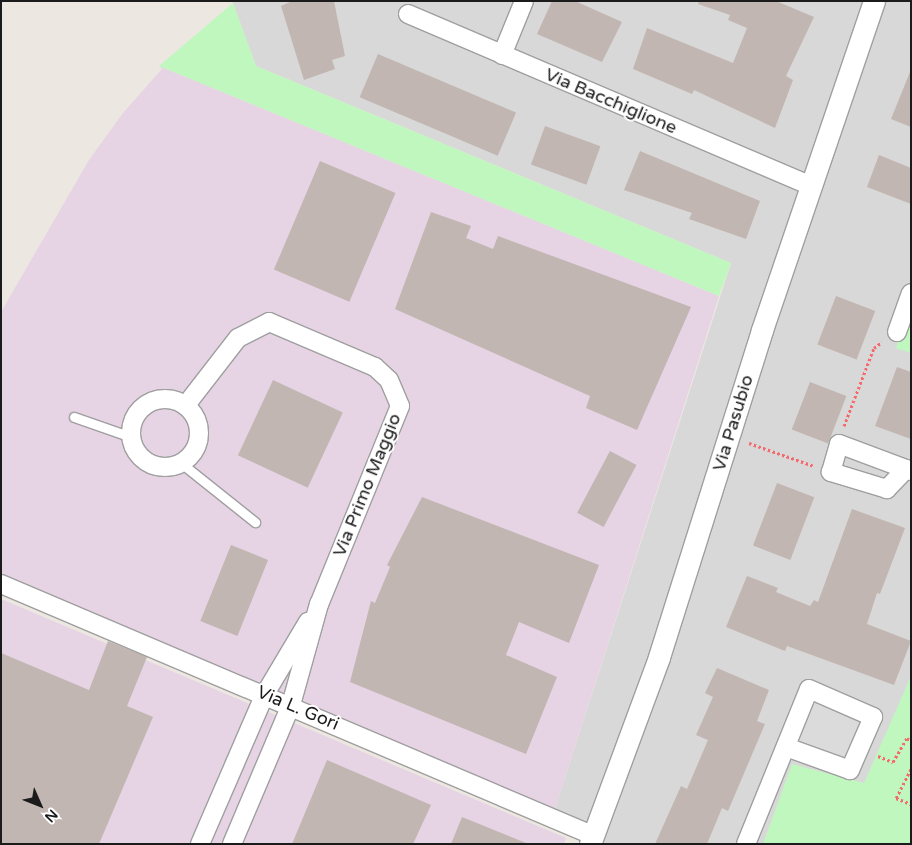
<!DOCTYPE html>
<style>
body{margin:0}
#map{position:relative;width:912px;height:845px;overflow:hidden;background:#ede7e1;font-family:"Varela Round",sans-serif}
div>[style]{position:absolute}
.residential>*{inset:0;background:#d9d8d8}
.industrial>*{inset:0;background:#e6d3e4}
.park>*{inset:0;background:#c0f7be}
.parking>*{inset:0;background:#dbdbdb;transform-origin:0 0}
.building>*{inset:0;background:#c1b6b1;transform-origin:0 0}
.path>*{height:3px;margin-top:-1.5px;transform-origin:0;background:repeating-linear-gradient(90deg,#f46a6c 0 2.5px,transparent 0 5px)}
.roads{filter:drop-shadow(1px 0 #9f9f9f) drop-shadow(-1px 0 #9f9f9f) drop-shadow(0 1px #9f9f9f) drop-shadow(0 -1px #9f9f9f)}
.service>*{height:9px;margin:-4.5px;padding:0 4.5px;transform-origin:4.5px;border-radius:4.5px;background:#fff}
.minor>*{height:18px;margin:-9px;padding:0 9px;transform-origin:9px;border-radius:9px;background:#fff}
.minor>.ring{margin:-9px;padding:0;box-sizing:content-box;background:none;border:18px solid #fff;border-radius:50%}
.tertiary>*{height:21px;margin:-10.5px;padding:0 10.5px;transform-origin:10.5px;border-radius:10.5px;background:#fff}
span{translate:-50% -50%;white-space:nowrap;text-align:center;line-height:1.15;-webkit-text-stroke:4px #fff;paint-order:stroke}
.street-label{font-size:18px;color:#1b1b1b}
.frame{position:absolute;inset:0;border:2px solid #1b1b1b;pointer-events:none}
.north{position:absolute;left:15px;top:780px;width:50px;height:50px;-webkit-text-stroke:4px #fff;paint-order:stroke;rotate:134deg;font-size:14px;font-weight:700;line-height:20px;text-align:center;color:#1b1b1b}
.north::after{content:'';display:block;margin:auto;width:18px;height:22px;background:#1b1b1b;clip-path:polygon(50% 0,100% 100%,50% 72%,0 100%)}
</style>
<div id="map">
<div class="residential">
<div style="clip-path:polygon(232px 1px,911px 1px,911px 844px,590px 844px,552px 818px,731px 263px,256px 66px)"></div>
</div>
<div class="industrial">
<div style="clip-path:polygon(159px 66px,719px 296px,552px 818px,1px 585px,1px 312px,89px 160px,123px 113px,162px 69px)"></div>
<div style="clip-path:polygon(1px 599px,566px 838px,564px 844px,1px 844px)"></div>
</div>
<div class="park">
<div style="clip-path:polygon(233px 3px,256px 66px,731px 263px,719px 296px,159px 66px)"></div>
<div style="clip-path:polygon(911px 300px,911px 353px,896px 348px)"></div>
<div style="clip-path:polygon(911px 676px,911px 844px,763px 844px,792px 764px,864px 783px)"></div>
</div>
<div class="parking">
<div style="left:808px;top:698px;width:64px;height:47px;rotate:27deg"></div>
</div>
<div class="building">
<div style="clip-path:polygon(292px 1px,334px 1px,345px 56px,332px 60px,335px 69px,304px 80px,281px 6px)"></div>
<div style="clip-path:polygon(552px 1px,575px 1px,622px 22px,602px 62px,537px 34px)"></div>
<div style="clip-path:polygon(699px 1px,776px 1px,814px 17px,786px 76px,793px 80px,775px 128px,694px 90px,692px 94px,633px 69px,647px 28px,733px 63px,747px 28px,728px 20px,730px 15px,698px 4px)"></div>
<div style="left:378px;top:54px;width:150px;height:47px;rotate:23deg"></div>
<div style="clip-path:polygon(910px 72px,911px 72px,911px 127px,891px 119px)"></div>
<div style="left:545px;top:126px;width:59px;height:41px;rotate:20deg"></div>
<div style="clip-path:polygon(640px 151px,760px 201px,746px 239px,689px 219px,692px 213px,624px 190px)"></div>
<div style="clip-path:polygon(879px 155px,911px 168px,911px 204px,867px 187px)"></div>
<div style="left:320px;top:161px;width:82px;height:118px;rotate:23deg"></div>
<div style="clip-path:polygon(431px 212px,471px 226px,466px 238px,493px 249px,498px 236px,691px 307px,637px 430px,586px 408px,590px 396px,395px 309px)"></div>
<div style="left:836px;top:296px;width:42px;height:52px;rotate:21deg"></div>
<div style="clip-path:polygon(897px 367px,911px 372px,911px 439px,875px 426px)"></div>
<div style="left:273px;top:380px;width:77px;height:83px;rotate:25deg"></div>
<div style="left:810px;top:382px;width:39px;height:51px;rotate:21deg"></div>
<div style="left:610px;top:451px;width:30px;height:70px;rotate:28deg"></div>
<div style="left:777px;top:483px;width:40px;height:67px;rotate:21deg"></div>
<div style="clip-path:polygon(422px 497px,599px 565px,569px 643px,519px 622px,506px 655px,557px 677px,526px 754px,350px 682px,371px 601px,375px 603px,390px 567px,387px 565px)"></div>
<div style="clip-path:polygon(852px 509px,905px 528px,880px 594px,877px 593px,867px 624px,911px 641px,894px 685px,787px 646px,785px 651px,726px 627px,747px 576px,778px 588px,776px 592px,810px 606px,814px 600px,818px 602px)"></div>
<div style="left:231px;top:545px;width:40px;height:82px;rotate:22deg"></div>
<div style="clip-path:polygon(108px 641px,147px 657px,127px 706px,153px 717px,99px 844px,1px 844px,1px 653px,89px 690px)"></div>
<div style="clip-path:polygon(717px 668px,769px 690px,757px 721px,765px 724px,728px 811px,722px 808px,707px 844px,655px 844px,681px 786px,687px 789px,708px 740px,696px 735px,713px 697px,705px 693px)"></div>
<div style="clip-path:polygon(327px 760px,431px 805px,413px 844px,292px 844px)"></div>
<div style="clip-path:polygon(462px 817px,526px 843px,526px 844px,451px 844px)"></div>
</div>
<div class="path">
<div style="left:844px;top:426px;width:84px;rotate:-69deg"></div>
<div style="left:874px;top:348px;width:10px;rotate:-37deg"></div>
<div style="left:749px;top:443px;width:69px;rotate:19.5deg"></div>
<div style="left:878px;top:756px;width:16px;rotate:22deg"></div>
<div style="left:893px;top:762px;width:28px;rotate:-60deg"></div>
<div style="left:907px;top:738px;width:5px;rotate:37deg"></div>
<div style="left:911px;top:769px;width:33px;rotate:117deg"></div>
<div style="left:896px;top:798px;width:16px;rotate:22deg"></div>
</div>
<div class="roads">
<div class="service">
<div style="left:74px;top:417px;width:60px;rotate:19.3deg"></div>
<div style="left:181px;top:463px;width:95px;rotate:38.6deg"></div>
</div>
<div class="minor">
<div style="left:408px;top:14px;width:440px;rotate:23.1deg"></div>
<div style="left:502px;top:55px;width:58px;rotate:-67.8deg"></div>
<div style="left:897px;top:332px;width:41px;rotate:-70.3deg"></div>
<div class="ring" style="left:131px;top:399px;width:50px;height:50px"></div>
<div style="left:186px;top:405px;width:85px;rotate:-52.2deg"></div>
<div style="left:238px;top:338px;width:35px;rotate:-27deg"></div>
<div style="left:269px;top:322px;width:115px;rotate:23deg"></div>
<div style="left:375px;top:367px;width:19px;rotate:43deg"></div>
<div style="left:389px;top:380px;width:28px;rotate:67deg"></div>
<div style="left:400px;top:406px;width:214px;rotate:112.2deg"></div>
<div style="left:319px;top:604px;width:105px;rotate:105.5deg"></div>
<div style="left:291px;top:705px;width:151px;rotate:113deg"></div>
<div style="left:906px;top:469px;width:28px;rotate:134deg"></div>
<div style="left:887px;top:489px;width:59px;rotate:-163.1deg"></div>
<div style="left:831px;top:472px;width:29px;rotate:-74deg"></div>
<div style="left:839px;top:444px;width:72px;rotate:20.5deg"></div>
<div style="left:906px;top:469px;width:5px;rotate:22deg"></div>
<div style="left:1px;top:584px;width:644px;rotate:23.02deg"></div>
<div style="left:200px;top:844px;width:163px;rotate:-66.6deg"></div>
<div style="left:265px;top:694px;width:84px;rotate:-59.2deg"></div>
<div style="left:746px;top:844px;width:167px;rotate:-67.9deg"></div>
<div style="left:809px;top:689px;width:70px;rotate:23.6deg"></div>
<div style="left:873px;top:717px;width:58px;rotate:113.5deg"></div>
<div style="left:850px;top:770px;width:68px;rotate:-160.2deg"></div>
</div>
<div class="tertiary">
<div style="left:590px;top:844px;width:199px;rotate:-69.7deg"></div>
<div style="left:659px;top:657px;width:343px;rotate:-72.5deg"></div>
<div style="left:762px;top:330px;width:348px;rotate:-71.2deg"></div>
</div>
</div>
<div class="street-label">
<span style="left:611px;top:101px;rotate:23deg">Via Bacchiglione</span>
<span style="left:733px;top:423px;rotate:-73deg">Via Pasubio</span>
<span style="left:367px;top:485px;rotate:-68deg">Via Primo Maggio</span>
<span style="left:298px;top:708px;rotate:23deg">Via L. Gori</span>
</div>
<div class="frame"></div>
<div class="north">N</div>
</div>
